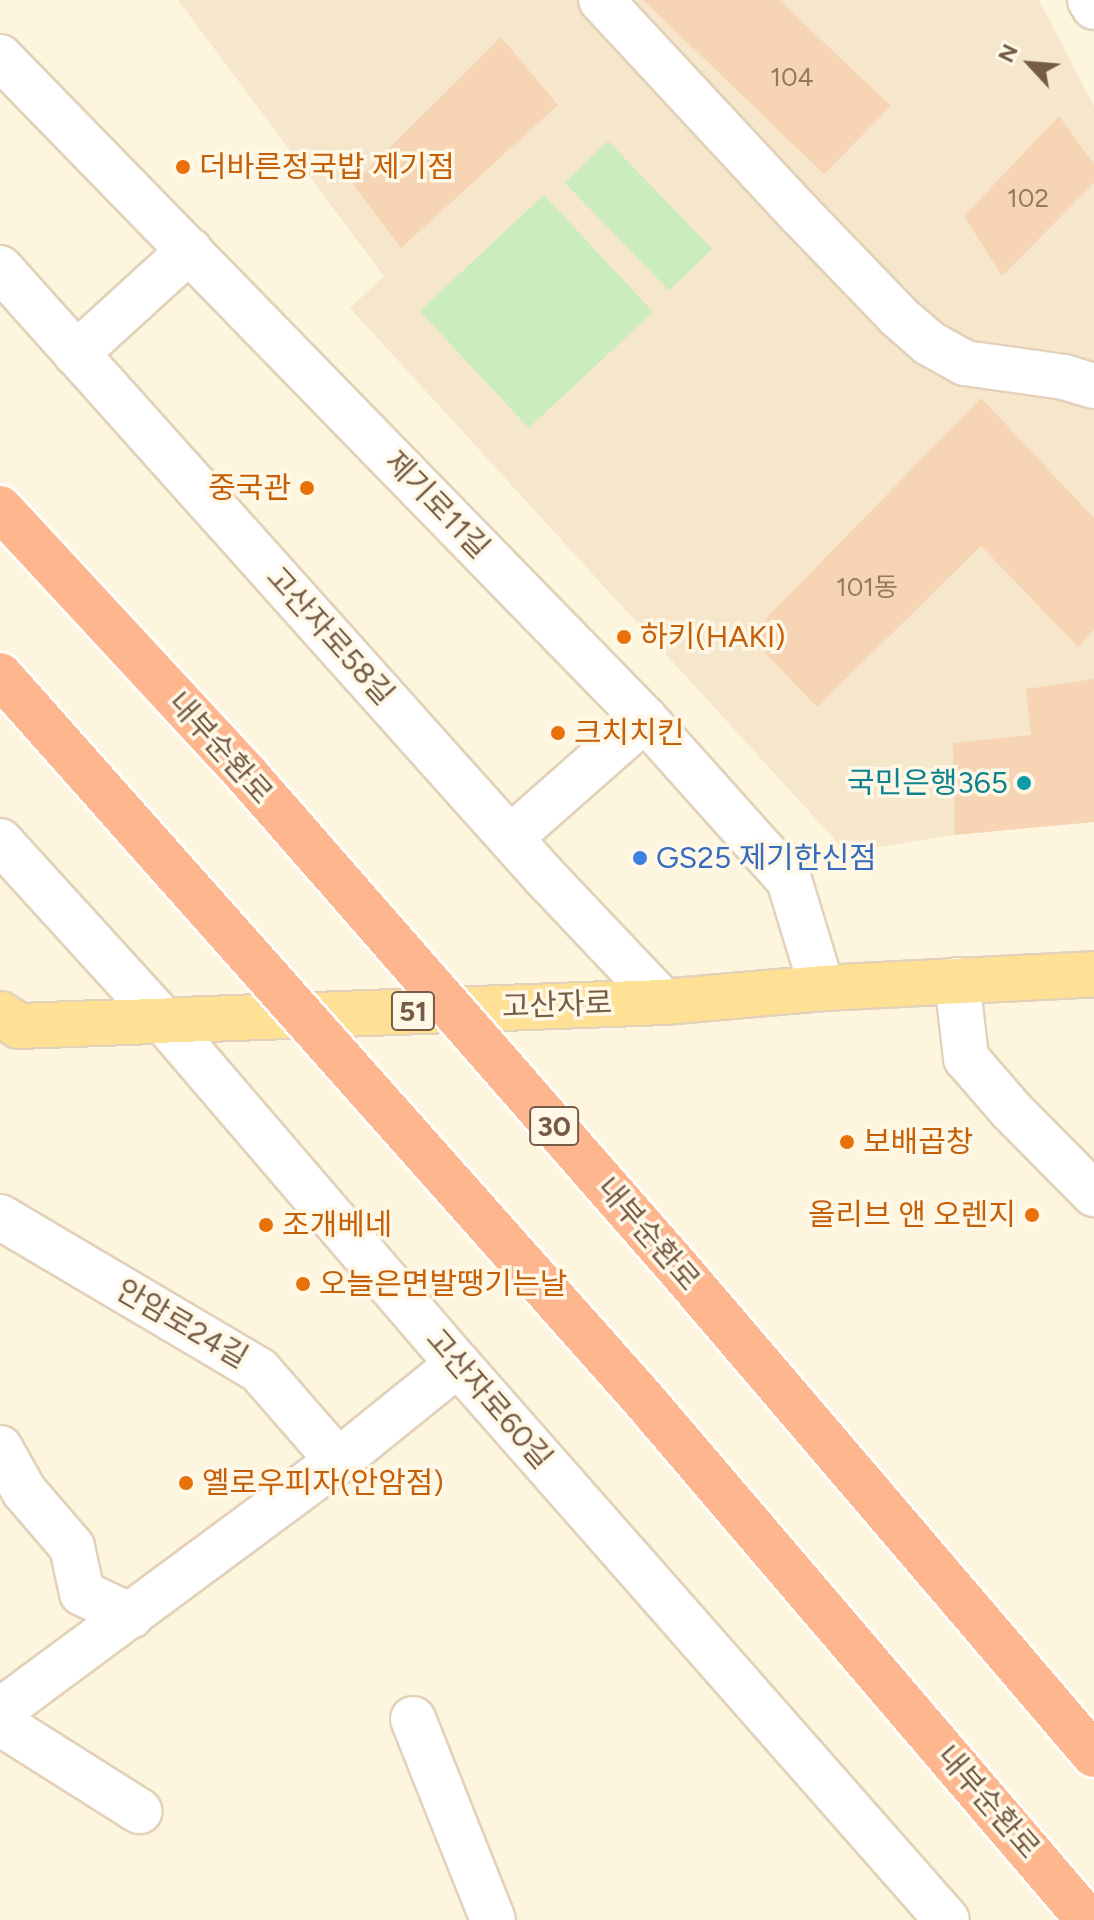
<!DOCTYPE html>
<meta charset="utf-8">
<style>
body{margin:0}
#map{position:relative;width:1094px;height:1920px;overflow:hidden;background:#fef5df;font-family:Figtree,"Noto Sans KR",sans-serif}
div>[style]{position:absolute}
.residential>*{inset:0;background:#f6e7cc}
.green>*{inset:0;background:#cbecbc;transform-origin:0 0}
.pier>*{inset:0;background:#fef5df}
.building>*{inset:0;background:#f6d4b4}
.roads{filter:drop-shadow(2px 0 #e3d1ba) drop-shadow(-2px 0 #e3d1ba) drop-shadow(0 2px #e3d1ba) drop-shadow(0 -2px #e3d1ba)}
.minor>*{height:44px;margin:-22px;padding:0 22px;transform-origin:22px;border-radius:22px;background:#fff}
.major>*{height:44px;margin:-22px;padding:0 22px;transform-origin:22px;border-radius:22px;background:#ffe195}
.bridges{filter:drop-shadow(2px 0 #fff) drop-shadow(-2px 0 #fff) drop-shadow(0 2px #fff) drop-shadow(0 -2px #fff)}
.highway-bridge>*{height:44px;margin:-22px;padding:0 22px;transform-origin:22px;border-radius:22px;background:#feb68f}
.dots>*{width:22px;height:22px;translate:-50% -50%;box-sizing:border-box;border:4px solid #fff8e7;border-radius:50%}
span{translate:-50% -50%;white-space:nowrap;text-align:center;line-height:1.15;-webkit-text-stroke:7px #fff8e7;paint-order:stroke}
.number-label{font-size:26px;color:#967961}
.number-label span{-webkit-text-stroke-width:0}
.shield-label span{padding:2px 6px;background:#fff8e7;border:2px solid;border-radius:6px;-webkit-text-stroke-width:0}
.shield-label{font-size:28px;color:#765b45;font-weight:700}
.food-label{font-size:30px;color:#c56008}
.left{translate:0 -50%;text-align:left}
.right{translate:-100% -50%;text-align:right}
.street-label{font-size:30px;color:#765b45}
.culture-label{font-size:30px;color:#0d838f}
.shop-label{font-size:30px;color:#366cbe}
.north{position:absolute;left:990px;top:24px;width:80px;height:80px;-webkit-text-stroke:6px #fff8e7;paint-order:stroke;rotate:296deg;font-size:22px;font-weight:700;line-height:32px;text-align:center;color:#765b45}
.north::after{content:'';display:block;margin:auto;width:28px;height:36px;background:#765b45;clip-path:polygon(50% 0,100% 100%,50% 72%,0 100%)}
</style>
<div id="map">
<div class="residential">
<div style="clip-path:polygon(178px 0,1039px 0,1094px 106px,1094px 822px,955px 835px,846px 852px,350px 308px,384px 276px)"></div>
</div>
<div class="green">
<div style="left:608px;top:141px;width:150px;height:60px;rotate:46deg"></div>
<div style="left:544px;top:195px;width:160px;height:170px;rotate:47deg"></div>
</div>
<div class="pier">
<div style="clip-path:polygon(0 421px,151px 581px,405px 874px,440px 871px,640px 1088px,595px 1093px,1094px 1669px,1094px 1920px,1045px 1920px,725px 1548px,345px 1119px,339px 1120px,0 731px)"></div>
</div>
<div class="building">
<div style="clip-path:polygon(643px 0,779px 0,891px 106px,824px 174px)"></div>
<div style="clip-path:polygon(501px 37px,558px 105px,401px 248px,353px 184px)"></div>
<div style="clip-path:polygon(1059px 116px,1094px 164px,1094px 183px,1002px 276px,964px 216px)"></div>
<div style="clip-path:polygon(981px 398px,1094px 518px,1094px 630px,1078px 647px,981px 546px,817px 707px,749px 636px)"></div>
<div style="clip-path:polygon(1094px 679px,1094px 822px,955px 835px,953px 743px,1031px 735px,1026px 689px)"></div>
</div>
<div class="roads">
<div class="minor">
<div style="left:601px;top:0;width:292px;rotate:47.1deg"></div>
<div style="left:800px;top:214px;width:141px;rotate:46.1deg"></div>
<div style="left:898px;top:316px;width:41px;rotate:41.1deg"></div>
<div style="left:929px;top:343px;width:41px;rotate:29.1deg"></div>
<div style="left:965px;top:363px;width:100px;rotate:8deg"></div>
<div style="left:1064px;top:377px;width:31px;rotate:17deg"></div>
<div style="left:1090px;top:0;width:8px;rotate:60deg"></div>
<div style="left:0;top:57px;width:924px;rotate:45.75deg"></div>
<div style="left:645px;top:719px;width:216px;rotate:48.2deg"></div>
<div style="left:789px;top:880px;width:113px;rotate:73deg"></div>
<div style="left:0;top:268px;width:816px;rotate:48.18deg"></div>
<div style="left:544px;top:876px;width:173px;rotate:46.6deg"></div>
<div style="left:76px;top:354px;width:154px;rotate:-42.4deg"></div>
<div style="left:510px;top:838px;width:180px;rotate:-41.4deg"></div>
<div style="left:0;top:841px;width:242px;rotate:47.7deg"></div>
<div style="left:163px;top:1020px;width:453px;rotate:49.4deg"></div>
<div style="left:458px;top:1364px;width:740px;rotate:48.67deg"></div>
<div style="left:957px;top:980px;width:79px;rotate:83.4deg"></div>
<div style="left:966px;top:1058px;width:67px;rotate:49.2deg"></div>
<div style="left:1010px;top:1109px;width:120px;rotate:45.3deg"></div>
<div style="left:0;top:1217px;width:301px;rotate:30.6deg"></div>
<div style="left:259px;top:1370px;width:121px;rotate:49deg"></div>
<div style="left:0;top:1448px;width:49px;rotate:60.8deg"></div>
<div style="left:24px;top:1491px;width:74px;rotate:49.4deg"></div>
<div style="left:72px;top:1547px;width:47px;rotate:77.7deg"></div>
<div style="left:82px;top:1593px;width:54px;rotate:25.1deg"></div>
<div style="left:0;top:1711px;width:420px;rotate:-36.5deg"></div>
<div style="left:338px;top:1461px;width:154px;rotate:-38.9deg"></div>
<div style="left:413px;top:1719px;width:216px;rotate:68.3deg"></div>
<div style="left:0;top:1723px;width:165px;rotate:32.3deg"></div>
</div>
<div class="major">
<div style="left:0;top:1014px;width:22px;rotate:32deg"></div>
<div style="left:19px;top:1026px;width:644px;rotate:-2.13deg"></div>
<div style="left:663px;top:1002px;width:160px;rotate:-5deg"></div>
<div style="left:822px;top:988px;width:272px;rotate:-2.9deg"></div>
</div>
</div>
<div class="bridges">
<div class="highway-bridge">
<div style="left:0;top:508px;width:364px;rotate:47.2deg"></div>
<div style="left:247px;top:775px;width:656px;rotate:48.83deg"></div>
<div style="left:679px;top:1269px;width:639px;rotate:49.51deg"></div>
<div style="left:0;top:675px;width:961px;rotate:48.38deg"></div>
<div style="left:638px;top:1393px;width:693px;rotate:49.51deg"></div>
</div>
</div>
<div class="dots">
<div style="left:183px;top:167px;background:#e8710a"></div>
<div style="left:307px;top:488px;background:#e8710a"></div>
<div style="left:624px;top:637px;background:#e8710a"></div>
<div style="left:558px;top:733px;background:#e8710a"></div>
<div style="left:1024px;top:783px;background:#0f9aa8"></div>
<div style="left:640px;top:858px;background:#3f7fe0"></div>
<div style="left:847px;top:1142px;background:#e8710a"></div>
<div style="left:1032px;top:1215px;background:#e8710a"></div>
<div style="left:266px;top:1225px;background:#e8710a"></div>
<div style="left:303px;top:1284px;background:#e8710a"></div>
<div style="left:186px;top:1483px;background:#e8710a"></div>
</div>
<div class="number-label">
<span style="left:792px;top:78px">104</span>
<span style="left:1028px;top:199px">102</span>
<span style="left:867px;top:588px">101동</span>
</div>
<div class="shield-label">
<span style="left:413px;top:1011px">51</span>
<span style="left:554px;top:1126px">30</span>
</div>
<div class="food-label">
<span class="left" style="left:199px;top:167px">더바른정국밥 제기점</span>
<span class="right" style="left:291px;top:488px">중국관</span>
<span class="left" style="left:640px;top:637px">하키(HAKI)</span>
<span class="left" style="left:574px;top:733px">크치치킨</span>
<span class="left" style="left:863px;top:1142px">보배곱창</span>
<span class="right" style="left:1016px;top:1215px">올리브 앤 오렌지</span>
<span class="left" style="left:282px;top:1225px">조개베네</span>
<span class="left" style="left:319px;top:1284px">오늘은면발땡기는날</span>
<span class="left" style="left:202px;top:1483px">옐로우피자(안암점)</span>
</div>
<div class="street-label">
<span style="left:437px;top:505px;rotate:46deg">제기로11길</span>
<span style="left:330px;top:636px;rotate:48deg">고산자로58길</span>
<span style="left:220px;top:748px;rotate:48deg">내부순환로</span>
<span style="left:557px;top:1005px;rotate:-2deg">고산자로</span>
<span style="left:648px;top:1234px;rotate:49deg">내부순환로</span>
<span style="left:182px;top:1324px;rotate:30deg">안암로24길</span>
<span style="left:489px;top:1399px;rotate:49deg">고산자로60길</span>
<span style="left:988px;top:1802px;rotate:49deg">내부순환로</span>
</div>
<div class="culture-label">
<span class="right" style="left:1008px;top:783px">국민은행365</span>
</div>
<div class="shop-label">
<span class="left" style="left:656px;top:858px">GS25 제기한신점</span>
</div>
<div class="north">N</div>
</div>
